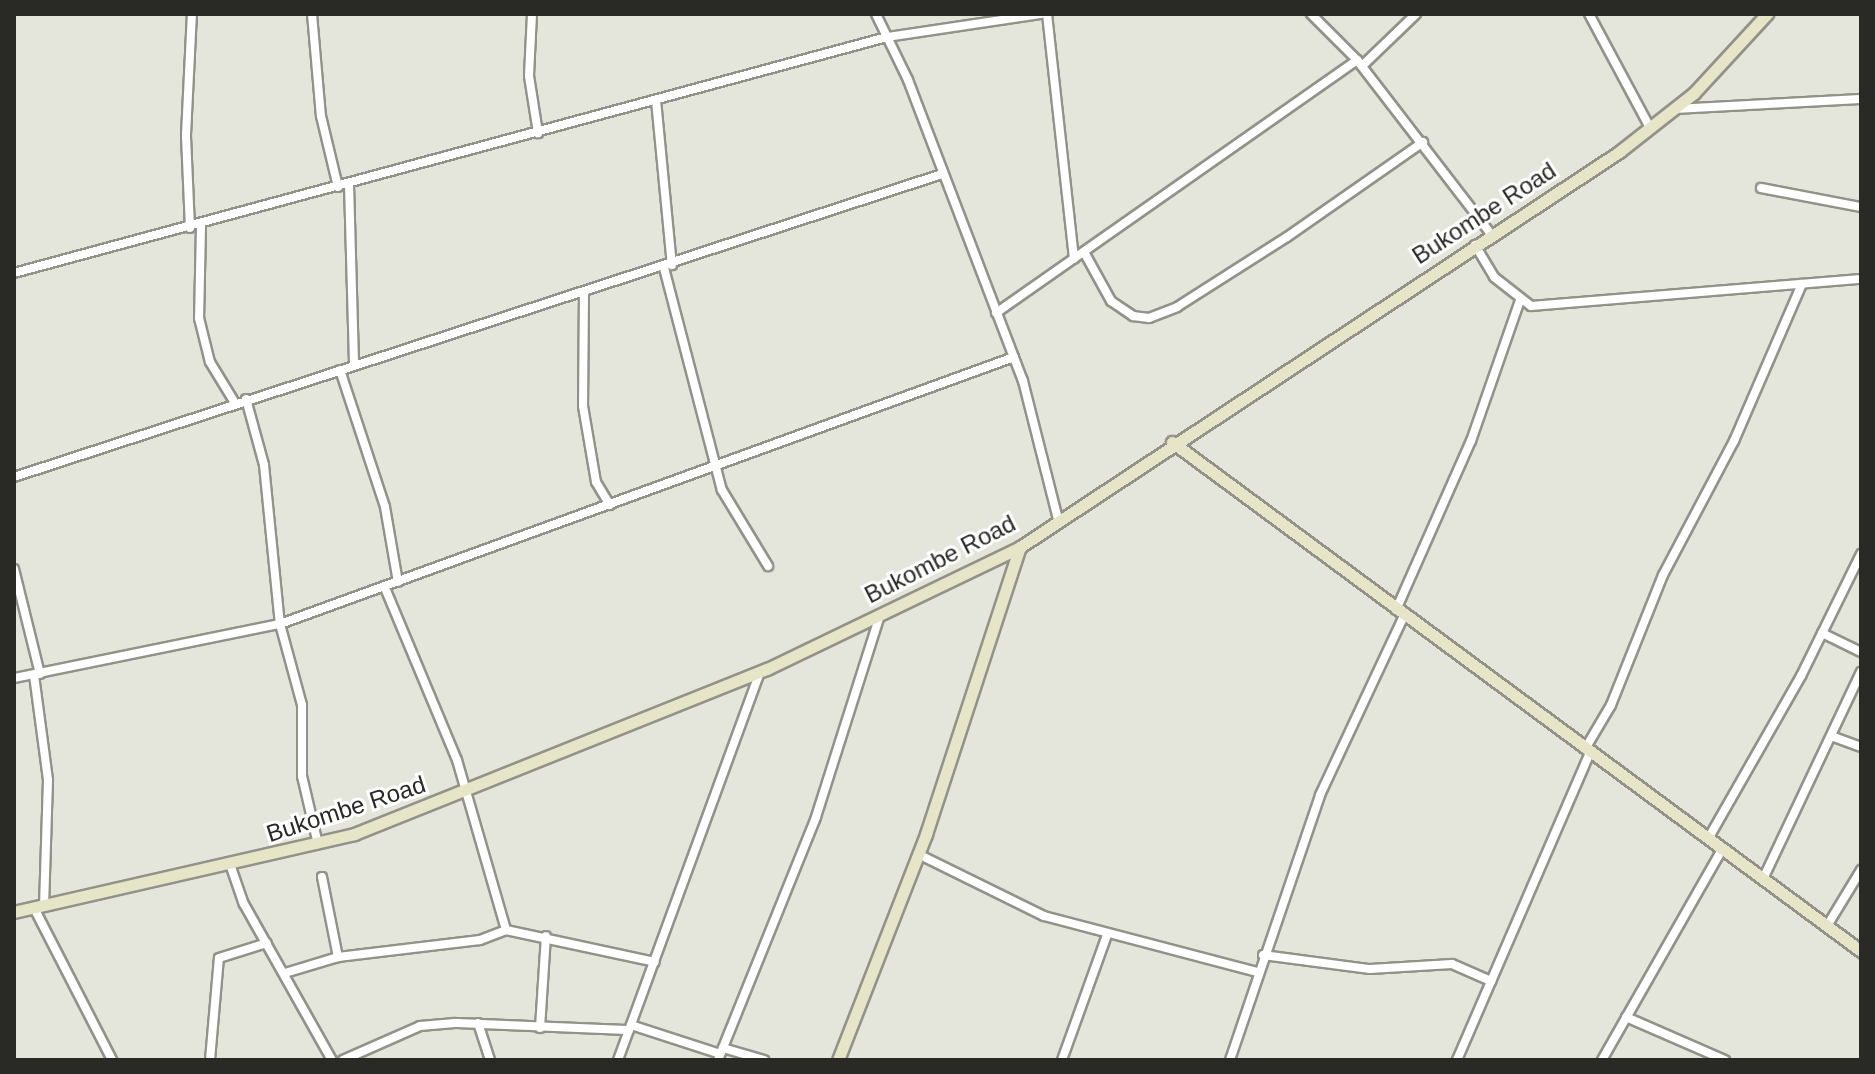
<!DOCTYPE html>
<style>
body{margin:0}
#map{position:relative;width:1875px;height:1074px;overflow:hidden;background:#e5e6db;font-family:Arial,sans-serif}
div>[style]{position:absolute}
.roads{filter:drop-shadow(2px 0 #929289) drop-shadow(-2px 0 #929289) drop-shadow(0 2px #929289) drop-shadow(0 -2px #929289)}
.street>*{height:8px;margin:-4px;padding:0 4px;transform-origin:4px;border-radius:4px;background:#fff}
.secondary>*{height:11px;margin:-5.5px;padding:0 5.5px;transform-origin:5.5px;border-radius:5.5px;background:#e6e5c8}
span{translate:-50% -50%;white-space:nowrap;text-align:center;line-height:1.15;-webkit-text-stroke:6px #fff;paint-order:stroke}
.street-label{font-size:24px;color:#292a26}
.frame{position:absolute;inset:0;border:16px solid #292a26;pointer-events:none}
</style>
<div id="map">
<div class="roads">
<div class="street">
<div style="left:312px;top:14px;width:102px;rotate:85deg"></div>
<div style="left:321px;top:116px;width:73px;rotate:76.5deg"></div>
<div style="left:532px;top:14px;width:62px;rotate:92.8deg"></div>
<div style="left:529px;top:76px;width:58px;rotate:81deg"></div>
<div style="left:876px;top:14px;width:73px;rotate:64.1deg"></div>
<div style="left:908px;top:80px;width:322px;rotate:69.1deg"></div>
<div style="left:1023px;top:381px;width:142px;rotate:75.8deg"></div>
<div style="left:1047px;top:14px;width:246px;rotate:83.7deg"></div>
<div style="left:1311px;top:14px;width:65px;rotate:45deg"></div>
<div style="left:1357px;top:60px;width:221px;rotate:52.4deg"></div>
<div style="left:1589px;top:14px;width:129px;rotate:61.8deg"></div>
<div style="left:1362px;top:66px;width:75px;rotate:-43.9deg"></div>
<div style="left:656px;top:100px;width:166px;rotate:84.5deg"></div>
<div style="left:1674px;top:109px;width:187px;rotate:-3.1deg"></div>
<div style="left:349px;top:184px;width:181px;rotate:88.4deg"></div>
<div style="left:1761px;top:188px;width:102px;rotate:10.8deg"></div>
<div style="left:201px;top:226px;width:92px;rotate:91.2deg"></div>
<div style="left:199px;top:318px;width:45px;rotate:76deg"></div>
<div style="left:210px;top:362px;width:48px;rotate:58.6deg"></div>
<div style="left:190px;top:228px;width:93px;rotate:-92.5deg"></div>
<div style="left:186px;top:135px;width:121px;rotate:-87.2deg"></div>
<div style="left:1475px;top:245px;width:37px;rotate:59deg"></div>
<div style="left:1494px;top:277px;width:47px;rotate:38.1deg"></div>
<div style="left:1531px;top:306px;width:331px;rotate:-4.7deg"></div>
<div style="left:1084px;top:252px;width:56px;rotate:61.1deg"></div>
<div style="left:1111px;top:301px;width:27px;rotate:34deg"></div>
<div style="left:1133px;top:316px;width:16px;rotate:7deg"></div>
<div style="left:1149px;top:318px;width:30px;rotate:-21deg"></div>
<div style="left:1177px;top:307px;width:130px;rotate:-32.5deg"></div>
<div style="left:1287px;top:237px;width:166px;rotate:-34.9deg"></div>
<div style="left:664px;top:268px;width:229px;rotate:75.4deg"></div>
<div style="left:722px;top:490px;width:89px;rotate:58.8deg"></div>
<div style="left:14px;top:273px;width:904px;rotate:-15.13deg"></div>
<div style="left:887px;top:37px;width:156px;rotate:-8.5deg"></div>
<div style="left:584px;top:293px;width:113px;rotate:90.5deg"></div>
<div style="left:583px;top:406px;width:77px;rotate:80.3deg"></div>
<div style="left:596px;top:482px;width:27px;rotate:59deg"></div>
<div style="left:996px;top:313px;width:441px;rotate:-35deg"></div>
<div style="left:340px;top:370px;width:144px;rotate:71.8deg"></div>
<div style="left:385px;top:507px;width:76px;rotate:80.2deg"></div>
<div style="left:246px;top:399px;width:68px;rotate:74.7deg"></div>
<div style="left:264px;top:465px;width:160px;rotate:84.3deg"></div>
<div style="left:280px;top:624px;width:84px;rotate:74.8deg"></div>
<div style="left:302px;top:705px;width:71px;rotate:90deg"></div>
<div style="left:302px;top:776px;width:70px;rotate:76.8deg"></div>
<div style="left:14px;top:477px;width:976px;rotate:-18.08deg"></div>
<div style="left:14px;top:569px;width:108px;rotate:76.1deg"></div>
<div style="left:385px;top:588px;width:186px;rotate:67.3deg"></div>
<div style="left:457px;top:760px;width:177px;rotate:73.9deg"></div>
<div style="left:1396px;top:610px;width:185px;rotate:-66.1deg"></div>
<div style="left:1471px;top:441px;width:149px;rotate:-70.8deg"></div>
<div style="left:1822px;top:633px;width:43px;rotate:26deg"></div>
<div style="left:34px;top:675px;width:106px;rotate:82.4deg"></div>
<div style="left:48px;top:780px;width:125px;rotate:91.8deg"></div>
<div style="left:14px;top:678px;width:271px;rotate:-11.5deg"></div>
<div style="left:280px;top:624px;width:781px;rotate:-19.99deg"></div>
<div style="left:1831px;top:736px;width:32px;rotate:20deg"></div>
<div style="left:1585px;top:749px;width:51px;rotate:-59.4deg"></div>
<div style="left:1611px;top:705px;width:140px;rotate:-68.2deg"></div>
<div style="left:1663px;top:575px;width:152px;rotate:-62.1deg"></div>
<div style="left:1734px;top:441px;width:171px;rotate:-66.6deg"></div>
<div style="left:1708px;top:839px;width:188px;rotate:-60.3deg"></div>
<div style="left:1801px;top:676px;width:136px;rotate:-63.8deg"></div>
<div style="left:918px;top:854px;width:140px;rotate:26.2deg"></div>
<div style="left:1044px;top:916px;width:221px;rotate:14.7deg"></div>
<div style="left:231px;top:867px;width:39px;rotate:71deg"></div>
<div style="left:244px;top:904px;width:179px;rotate:60.6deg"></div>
<div style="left:322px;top:877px;width:82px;rotate:78.7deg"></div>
<div style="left:1763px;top:879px;width:229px;rotate:-64.7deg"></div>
<div style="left:34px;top:908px;width:171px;rotate:62.8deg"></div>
<div style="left:1827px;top:926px;width:66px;rotate:-58.7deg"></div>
<div style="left:1263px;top:955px;width:108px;rotate:7.5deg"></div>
<div style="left:1370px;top:969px;width:82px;rotate:-3.5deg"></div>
<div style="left:1452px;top:964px;width:43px;rotate:23.6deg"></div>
<div style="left:285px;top:973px;width:55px;rotate:-16.8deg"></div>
<div style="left:338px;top:957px;width:143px;rotate:-6.8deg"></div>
<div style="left:480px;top:940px;width:28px;rotate:-21deg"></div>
<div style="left:506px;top:930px;width:152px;rotate:12.1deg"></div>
<div style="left:1626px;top:1017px;width:108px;rotate:23.5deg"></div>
<div style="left:478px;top:1023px;width:39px;rotate:72deg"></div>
<div style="left:631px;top:1025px;width:94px;rotate:18deg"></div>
<div style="left:540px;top:1028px;width:92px;rotate:-86.3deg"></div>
<div style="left:723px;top:1048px;width:43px;rotate:16.3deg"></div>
<div style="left:210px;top:1060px;width:102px;rotate:-85deg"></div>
<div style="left:219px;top:958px;width:50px;rotate:-17.4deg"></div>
<div style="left:343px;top:1060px;width:84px;rotate:-23.8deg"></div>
<div style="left:420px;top:1026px;width:35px;rotate:-5deg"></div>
<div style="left:455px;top:1023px;width:174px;rotate:2.3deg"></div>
<div style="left:618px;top:1060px;width:413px;rotate:-69.9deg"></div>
<div style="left:718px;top:1060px;width:262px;rotate:-68deg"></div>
<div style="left:816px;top:817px;width:212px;rotate:-72.4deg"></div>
<div style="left:1062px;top:1060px;width:133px;rotate:-70.2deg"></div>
<div style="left:1230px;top:1060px;width:280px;rotate:-71.2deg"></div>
<div style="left:1320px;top:795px;width:198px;rotate:-64.9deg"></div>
<div style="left:1457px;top:1060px;width:335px;rotate:-66.6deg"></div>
<div style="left:1602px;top:1060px;width:242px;rotate:-60.3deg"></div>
</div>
<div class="secondary">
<div style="left:1172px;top:442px;width:857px;rotate:36.46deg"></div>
<div style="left:14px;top:912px;width:349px;rotate:-12.9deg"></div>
<div style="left:354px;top:834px;width:445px;rotate:-21.8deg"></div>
<div style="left:767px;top:669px;width:281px;rotate:-25.7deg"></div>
<div style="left:1020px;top:547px;width:718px;rotate:-33.4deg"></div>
<div style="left:1619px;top:152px;width:95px;rotate:-38.2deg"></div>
<div style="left:1694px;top:93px;width:108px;rotate:-47.3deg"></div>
<div style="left:838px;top:1060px;width:243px;rotate:-68.7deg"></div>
<div style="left:926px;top:834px;width:302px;rotate:-71.9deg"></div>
</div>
</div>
<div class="street-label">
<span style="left:1484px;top:213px;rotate:-33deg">Bukombe Road</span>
<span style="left:940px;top:559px;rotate:-27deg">Bukombe Road</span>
<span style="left:346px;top:809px;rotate:-18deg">Bukombe Road</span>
</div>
<div class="frame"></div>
</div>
